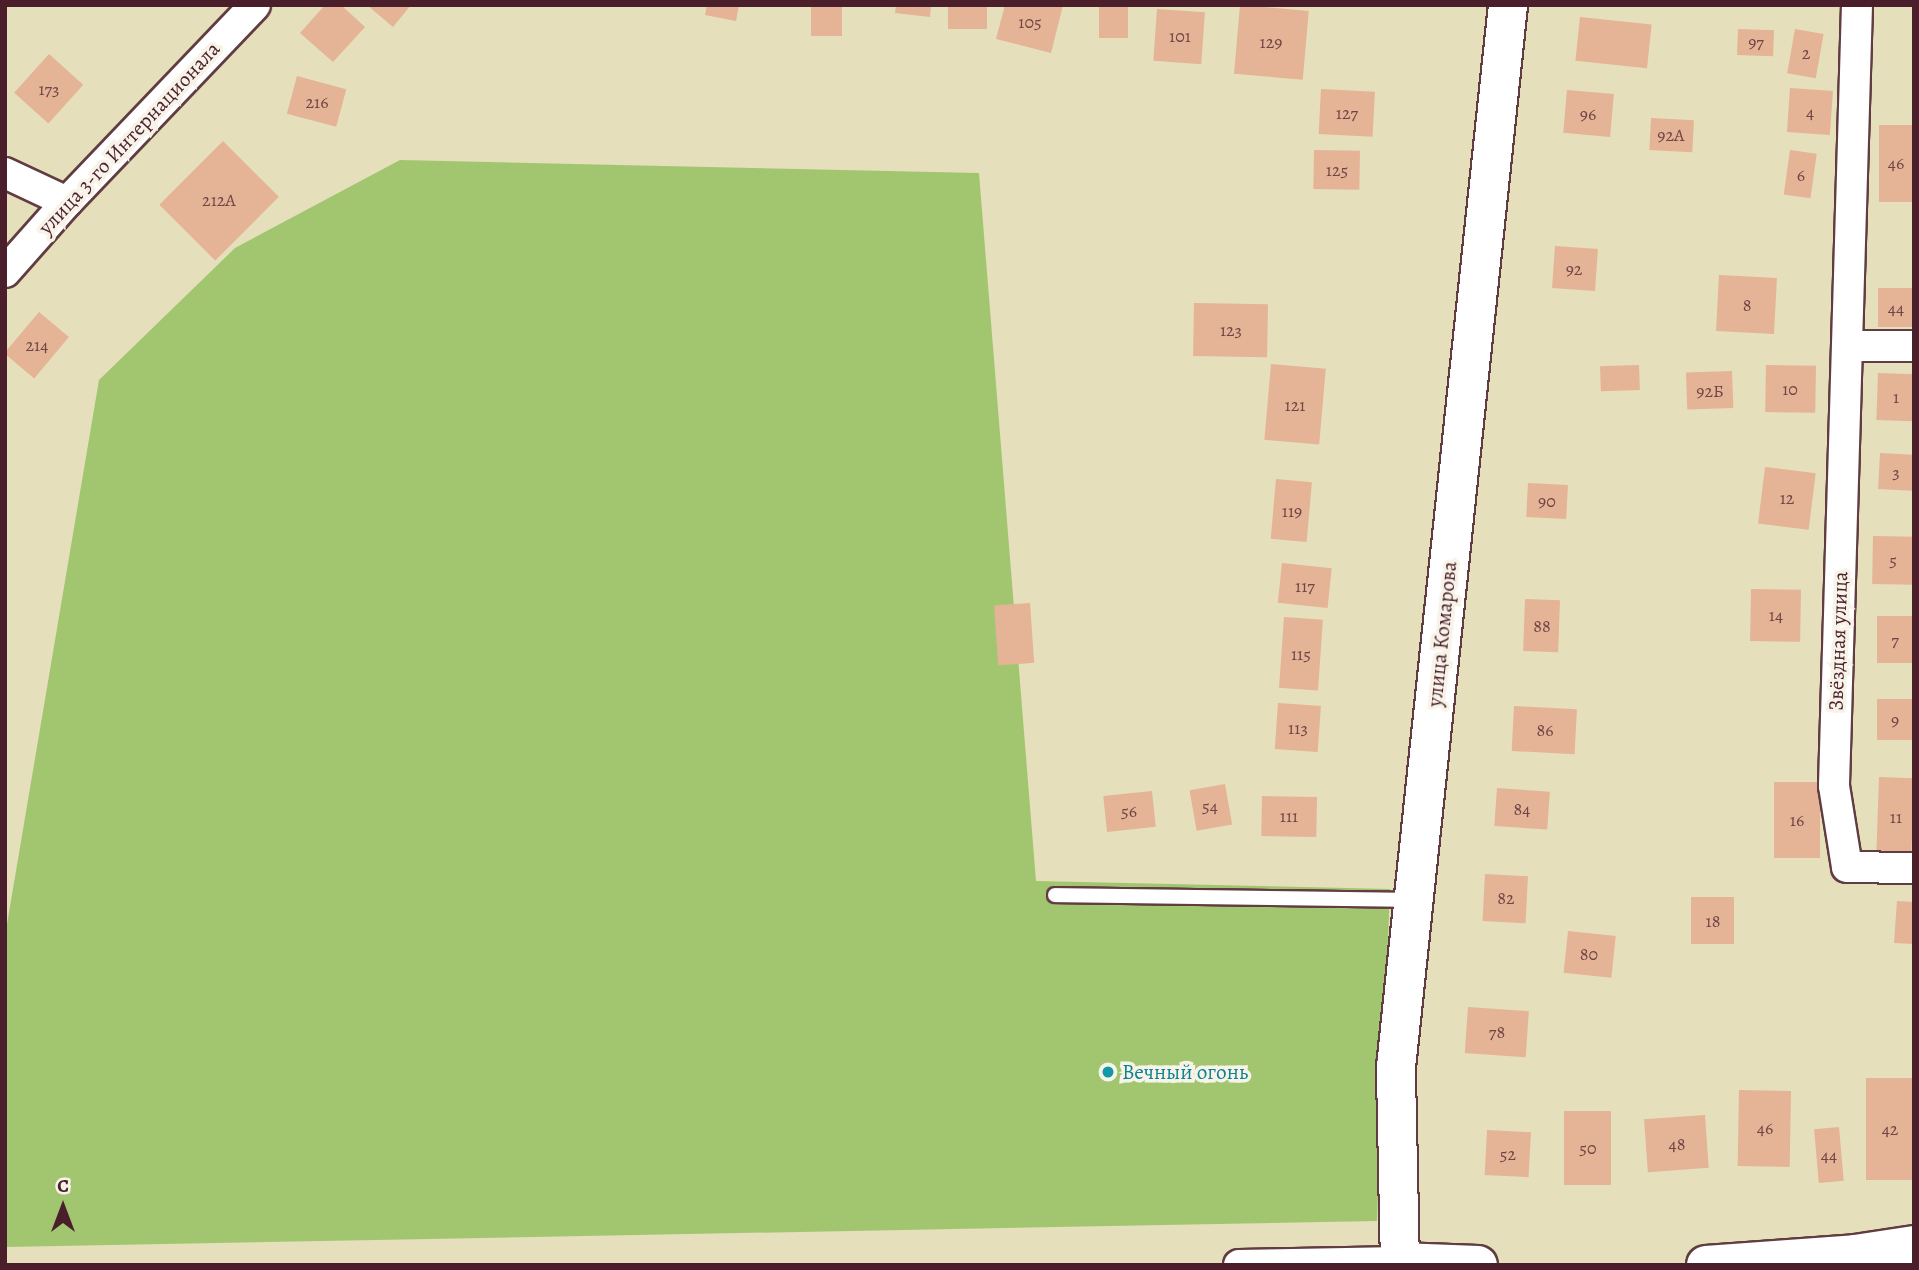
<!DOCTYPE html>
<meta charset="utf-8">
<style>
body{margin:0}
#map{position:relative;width:1919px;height:1270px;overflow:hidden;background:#e5dfbb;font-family:Alegreya,serif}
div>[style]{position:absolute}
.green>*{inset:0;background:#a2c670}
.building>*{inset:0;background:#e5b395;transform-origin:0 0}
.roads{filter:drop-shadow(2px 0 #613c41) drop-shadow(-2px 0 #613c41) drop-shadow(0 2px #613c41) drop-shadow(0 -2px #613c41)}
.lane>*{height:14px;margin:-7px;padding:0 7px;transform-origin:7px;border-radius:7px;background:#fff}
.street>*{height:30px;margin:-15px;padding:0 15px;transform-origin:15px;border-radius:15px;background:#fff}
.secondary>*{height:38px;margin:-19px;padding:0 19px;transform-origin:19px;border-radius:19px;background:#fff}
.dots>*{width:19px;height:19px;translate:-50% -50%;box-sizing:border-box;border:4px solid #f7f3e8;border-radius:50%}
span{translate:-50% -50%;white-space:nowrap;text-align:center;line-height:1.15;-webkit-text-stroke:7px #f7f3e8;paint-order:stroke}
.number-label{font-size:18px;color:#714446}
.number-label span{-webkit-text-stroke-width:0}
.street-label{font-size:21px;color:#4a1f2b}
.culture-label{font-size:21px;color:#0d838f}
.left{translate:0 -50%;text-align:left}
.frame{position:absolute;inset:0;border:7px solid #4a1f2b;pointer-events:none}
.north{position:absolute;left:28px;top:1172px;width:70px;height:70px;-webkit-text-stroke:5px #f7f3e8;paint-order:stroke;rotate:0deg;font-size:19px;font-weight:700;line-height:28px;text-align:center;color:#4a1f2b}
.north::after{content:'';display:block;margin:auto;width:24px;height:32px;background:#4a1f2b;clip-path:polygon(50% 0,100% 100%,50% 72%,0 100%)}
</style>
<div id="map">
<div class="green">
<div style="clip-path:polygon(400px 160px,979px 173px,1036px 881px,1390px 889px,1377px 1221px,5px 1247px,5px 936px,99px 380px,235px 248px)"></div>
</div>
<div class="building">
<div style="clip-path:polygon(325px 5px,341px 5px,365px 27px,333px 62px,300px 33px)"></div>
<div style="clip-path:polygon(367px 5px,411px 5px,393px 27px)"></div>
<div style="clip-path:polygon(707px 5px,739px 5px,736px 21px,705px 15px)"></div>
<div style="left:811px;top:5px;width:31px;height:31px"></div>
<div style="clip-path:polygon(896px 5px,931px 5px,930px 17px,895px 13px)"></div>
<div style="left:948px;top:5px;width:39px;height:24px"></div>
<div style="clip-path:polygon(1005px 5px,1063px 5px,1051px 53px,996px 39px)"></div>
<div style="left:1099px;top:5px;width:29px;height:33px"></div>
<div style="left:1240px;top:5px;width:69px;height:69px;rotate:5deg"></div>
<div style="left:1157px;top:9px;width:48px;height:52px;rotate:4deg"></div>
<div style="left:1580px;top:17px;width:72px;height:44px;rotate:6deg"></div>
<div style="left:1738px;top:29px;width:36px;height:26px;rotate:2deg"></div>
<div style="left:1795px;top:29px;width:29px;height:45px;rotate:10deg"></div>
<div style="left:49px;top:54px;width:46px;height:52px;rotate:42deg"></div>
<div style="left:297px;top:76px;width:51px;height:39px;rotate:15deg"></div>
<div style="left:1790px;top:88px;width:43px;height:44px;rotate:4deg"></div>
<div style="left:1321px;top:89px;width:54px;height:45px;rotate:3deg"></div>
<div style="left:1567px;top:90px;width:47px;height:43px;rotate:5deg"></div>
<div style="left:1651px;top:118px;width:43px;height:32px;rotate:3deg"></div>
<div style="left:1879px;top:125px;width:35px;height:77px"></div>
<div style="left:223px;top:141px;width:79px;height:90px;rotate:45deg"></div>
<div style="left:1314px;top:150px;width:46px;height:39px;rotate:1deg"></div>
<div style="left:1790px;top:150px;width:27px;height:45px;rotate:8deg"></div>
<div style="left:1555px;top:246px;width:43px;height:42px;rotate:4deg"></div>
<div style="left:1719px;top:275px;width:58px;height:56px;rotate:3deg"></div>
<div style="left:1914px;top:288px;width:39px;height:36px;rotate:90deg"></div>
<div style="left:1194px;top:303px;width:74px;height:53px;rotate:1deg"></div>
<div style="left:39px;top:312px;width:39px;height:54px;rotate:40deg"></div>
<div style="left:1271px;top:364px;width:55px;height:76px;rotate:5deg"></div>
<div style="left:1639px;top:365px;width:25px;height:39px;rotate:88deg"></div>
<div style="left:1766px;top:365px;width:50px;height:47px;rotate:1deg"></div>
<div style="left:1732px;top:371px;width:37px;height:46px;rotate:88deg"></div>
<div style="left:1878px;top:373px;width:36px;height:47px;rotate:2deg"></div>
<div style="left:1880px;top:453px;width:34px;height:36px;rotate:3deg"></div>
<div style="left:1765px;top:467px;width:51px;height:57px;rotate:7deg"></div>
<div style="left:1276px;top:479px;width:36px;height:60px;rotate:5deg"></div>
<div style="left:1528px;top:483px;width:40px;height:34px;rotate:3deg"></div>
<div style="left:1873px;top:536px;width:41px;height:48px;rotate:1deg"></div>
<div style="left:1282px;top:563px;width:50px;height:40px;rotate:6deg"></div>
<div style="left:1751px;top:589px;width:50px;height:52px;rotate:1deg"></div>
<div style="left:1525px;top:599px;width:35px;height:52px;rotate:2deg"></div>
<div style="left:1030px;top:603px;width:60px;height:36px;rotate:86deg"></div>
<div style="left:1877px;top:616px;width:37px;height:47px"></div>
<div style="left:1284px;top:617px;width:39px;height:71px;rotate:4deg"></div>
<div style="left:1877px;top:699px;width:37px;height:41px"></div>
<div style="left:1278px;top:703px;width:43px;height:46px;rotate:4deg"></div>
<div style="left:1514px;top:706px;width:63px;height:45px;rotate:3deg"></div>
<div style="left:1879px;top:777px;width:35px;height:79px;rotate:2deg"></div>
<div style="left:1774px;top:782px;width:46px;height:76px"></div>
<div style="left:1225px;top:784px;width:41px;height:36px;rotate:80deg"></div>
<div style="left:1497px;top:788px;width:53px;height:38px;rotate:4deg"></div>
<div style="left:1152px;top:791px;width:36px;height:49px;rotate:84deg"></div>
<div style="left:1262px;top:796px;width:55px;height:40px;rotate:1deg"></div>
<div style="left:1485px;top:874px;width:43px;height:47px;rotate:3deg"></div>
<div style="left:1691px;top:897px;width:43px;height:47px"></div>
<div style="clip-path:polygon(1897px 901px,1914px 902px,1914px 944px,1894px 943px)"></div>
<div style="left:1568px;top:931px;width:48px;height:42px;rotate:6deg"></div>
<div style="left:1468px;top:1007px;width:61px;height:46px;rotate:4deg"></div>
<div style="left:1866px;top:1078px;width:48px;height:102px"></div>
<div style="left:1739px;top:1090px;width:52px;height:76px;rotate:1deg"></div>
<div style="left:1564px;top:1111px;width:47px;height:74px"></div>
<div style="left:1705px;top:1115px;width:53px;height:61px;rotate:86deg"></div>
<div style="left:1839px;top:1127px;width:54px;height:25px;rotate:85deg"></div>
<div style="left:1487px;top:1130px;width:44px;height:45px;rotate:3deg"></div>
</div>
<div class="roads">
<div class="lane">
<div style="left:1055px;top:895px;width:357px;rotate:0.8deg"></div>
</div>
<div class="street">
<div style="left:1857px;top:5px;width:781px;rotate:91.69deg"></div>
<div style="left:1834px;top:786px;width:82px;rotate:80.9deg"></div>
<div style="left:1847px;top:867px;width:67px;rotate:0.9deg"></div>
<div style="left:5px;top:173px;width:68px;rotate:25.1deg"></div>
<div style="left:5px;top:272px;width:94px;rotate:-48.5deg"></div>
<div style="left:67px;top:202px;width:272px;rotate:-46.3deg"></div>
<div style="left:1847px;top:346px;width:67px"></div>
<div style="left:1239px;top:1265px;width:161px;rotate:-1.1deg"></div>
</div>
<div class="secondary">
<div style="left:1400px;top:1262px;width:78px;rotate:2.2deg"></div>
<div style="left:1400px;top:1265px;width:198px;rotate:-91.2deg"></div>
<div style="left:1396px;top:1067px;width:1068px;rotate:-83.98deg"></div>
<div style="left:1706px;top:1265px;width:149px;rotate:-4.2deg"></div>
<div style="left:1855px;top:1254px;width:60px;rotate:-8.7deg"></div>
</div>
</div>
<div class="dots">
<div style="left:1108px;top:1072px;background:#0f9aa8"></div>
</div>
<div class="number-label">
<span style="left:1030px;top:22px">105</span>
<span style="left:1180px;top:36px">101</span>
<span style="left:1271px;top:42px">129</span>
<span style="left:1756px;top:42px">97</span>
<span style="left:1806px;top:53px">2</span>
<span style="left:49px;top:89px">173</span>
<span style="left:317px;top:102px">216</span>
<span style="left:1810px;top:112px">4</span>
<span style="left:1347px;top:113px">127</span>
<span style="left:1588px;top:114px">96</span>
<span style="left:1671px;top:135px">92А</span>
<span style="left:1896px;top:163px">46</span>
<span style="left:1337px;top:170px">125</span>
<span style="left:1801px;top:175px">6</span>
<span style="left:219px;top:200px">212А</span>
<span style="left:1574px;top:269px">92</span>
<span style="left:1747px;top:305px">8</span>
<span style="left:1896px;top:308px">44</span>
<span style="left:1231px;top:330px">123</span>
<span style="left:37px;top:345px">214</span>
<span style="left:1790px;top:389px">10</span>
<span style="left:1710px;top:391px">92Б</span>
<span style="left:1896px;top:397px">1</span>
<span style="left:1295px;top:405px">121</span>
<span style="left:1896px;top:472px">3</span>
<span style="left:1787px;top:498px">12</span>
<span style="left:1547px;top:501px">90</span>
<span style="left:1292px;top:511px">119</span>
<span style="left:1893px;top:560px">5</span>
<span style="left:1305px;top:586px">117</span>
<span style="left:1776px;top:615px">14</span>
<span style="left:1542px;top:626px">88</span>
<span style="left:1895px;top:640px">7</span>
<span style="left:1301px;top:654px">115</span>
<span style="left:1895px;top:720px">9</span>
<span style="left:1298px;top:728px">113</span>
<span style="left:1545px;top:730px">86</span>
<span style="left:1210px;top:806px">54</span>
<span style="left:1522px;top:809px">84</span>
<span style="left:1129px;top:811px">56</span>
<span style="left:1289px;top:816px">111</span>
<span style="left:1896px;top:817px">11</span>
<span style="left:1797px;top:820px">16</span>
<span style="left:1506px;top:898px">82</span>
<span style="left:1713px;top:921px">18</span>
<span style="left:1589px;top:954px">80</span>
<span style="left:1497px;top:1032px">78</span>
<span style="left:1765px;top:1128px">46</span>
<span style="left:1890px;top:1129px">42</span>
<span style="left:1677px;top:1144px">48</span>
<span style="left:1588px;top:1148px">50</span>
<span style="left:1508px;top:1154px">52</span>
<span style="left:1829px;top:1155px">44</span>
</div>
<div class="street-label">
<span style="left:129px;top:138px;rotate:-47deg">улица 3-го Интернационала</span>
<span style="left:1442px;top:634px;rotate:-84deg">улица Комарова</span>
<span style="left:1838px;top:641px;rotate:-88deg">Звёздная улица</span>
</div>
<div class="culture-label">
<span class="left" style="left:1122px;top:1072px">Вечный огонь</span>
</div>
<div class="frame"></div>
<div class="north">С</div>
</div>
